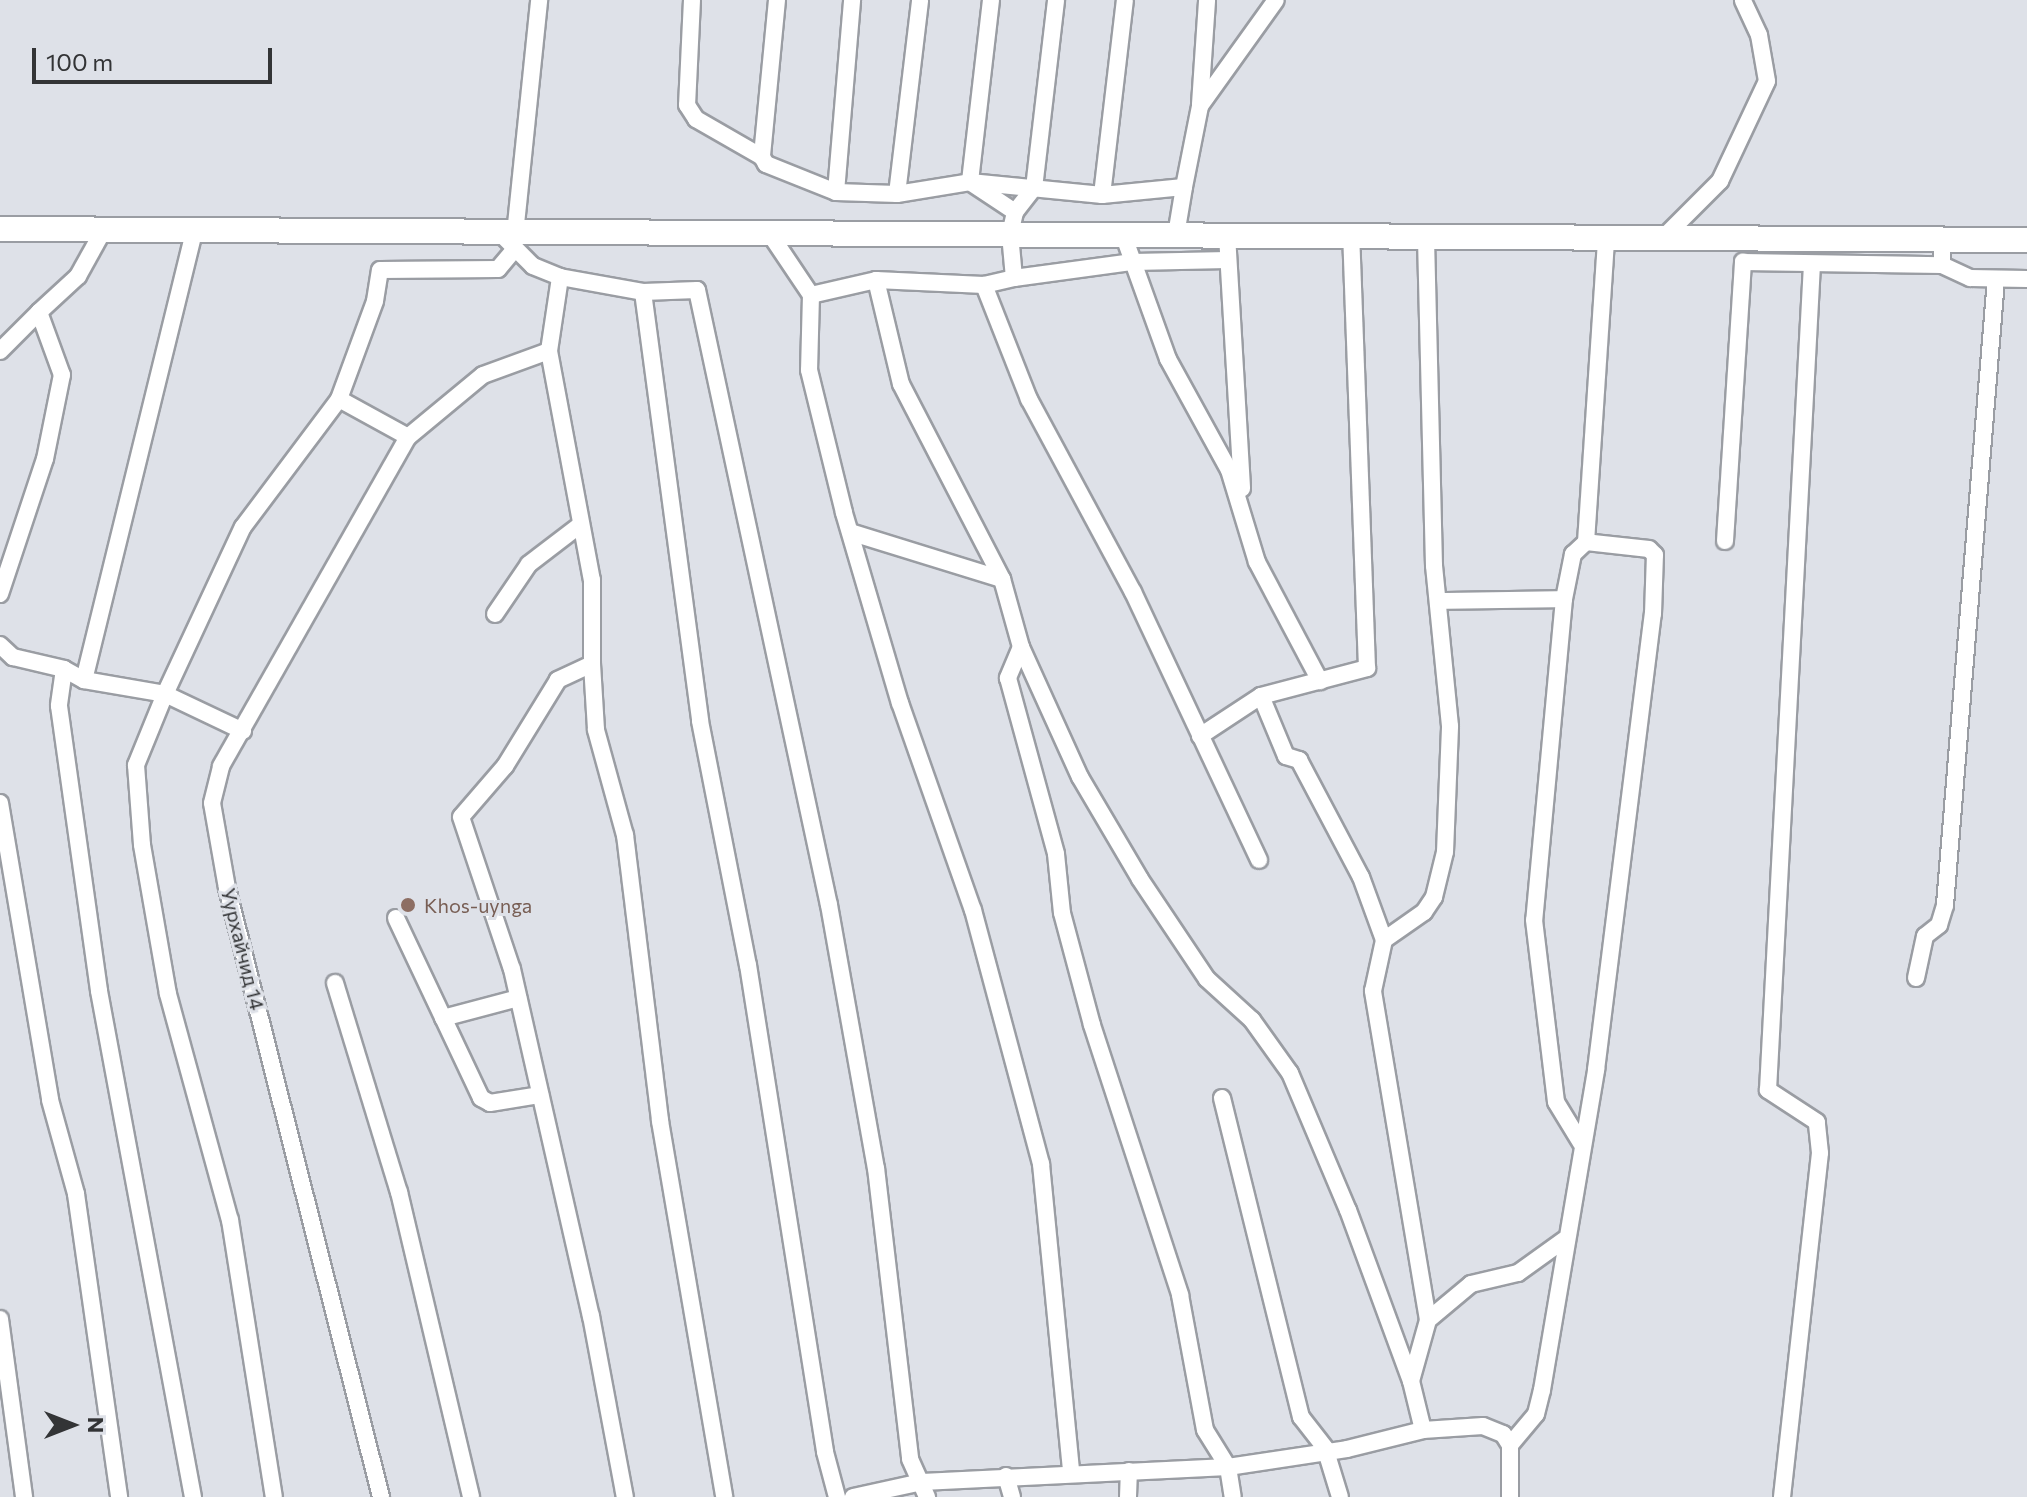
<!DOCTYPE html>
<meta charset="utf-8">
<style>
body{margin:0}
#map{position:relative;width:2027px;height:1497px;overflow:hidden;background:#dee1e8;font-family:Commissioner,sans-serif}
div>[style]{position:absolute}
.roads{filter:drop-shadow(2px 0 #9a9da3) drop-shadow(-2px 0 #9a9da3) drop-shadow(0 2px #9a9da3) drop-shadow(0 -2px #9a9da3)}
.street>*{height:16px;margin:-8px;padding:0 8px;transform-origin:8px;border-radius:8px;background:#fff}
.secondary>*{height:24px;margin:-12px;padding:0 12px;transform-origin:12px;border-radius:12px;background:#fff}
.dots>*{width:22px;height:22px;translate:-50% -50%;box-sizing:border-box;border:4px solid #dee1e8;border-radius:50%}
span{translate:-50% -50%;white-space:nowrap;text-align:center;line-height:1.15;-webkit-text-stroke:6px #dee1e8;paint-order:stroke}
.education-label{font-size:20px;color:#785e54}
.left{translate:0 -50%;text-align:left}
.street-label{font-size:20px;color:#333436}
.north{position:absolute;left:32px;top:1385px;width:80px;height:80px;-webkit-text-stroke:6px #dee1e8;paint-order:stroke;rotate:90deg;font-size:22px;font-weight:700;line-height:32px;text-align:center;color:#333436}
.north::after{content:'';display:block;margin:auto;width:28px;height:36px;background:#333436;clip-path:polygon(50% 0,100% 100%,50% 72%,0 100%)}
.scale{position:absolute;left:32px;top:48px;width:240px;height:36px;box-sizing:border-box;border:4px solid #333436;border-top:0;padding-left:10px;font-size:24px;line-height:28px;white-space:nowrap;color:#333436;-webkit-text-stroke:6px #dee1e8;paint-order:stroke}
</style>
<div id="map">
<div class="roads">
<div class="street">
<div style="left:692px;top:0;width:105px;rotate:92.7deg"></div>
<div style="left:687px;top:105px;width:17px;rotate:57deg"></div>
<div style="left:696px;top:119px;width:76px;rotate:29.9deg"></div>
<div style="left:777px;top:0;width:158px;rotate:95.5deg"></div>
<div style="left:762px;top:157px;width:8px;rotate:60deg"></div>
<div style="left:766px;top:164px;width:75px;rotate:21.8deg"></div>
<div style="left:836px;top:192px;width:61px;rotate:1.9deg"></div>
<div style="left:897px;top:194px;width:74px;rotate:-9.3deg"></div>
<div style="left:970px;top:182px;width:133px;rotate:5.6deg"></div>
<div style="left:1102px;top:195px;width:82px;rotate:-5.6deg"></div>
<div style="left:1184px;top:187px;width:83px;rotate:-78.8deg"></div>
<div style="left:1200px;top:106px;width:130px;rotate:-54.4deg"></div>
<div style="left:991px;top:0;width:183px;rotate:96.6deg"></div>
<div style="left:970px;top:182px;width:54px;rotate:33.7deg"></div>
<div style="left:1200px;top:104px;width:104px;rotate:-86.1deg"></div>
<div style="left:836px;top:192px;width:193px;rotate:-85.2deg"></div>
<div style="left:897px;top:194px;width:195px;rotate:-83.2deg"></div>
<div style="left:1102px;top:195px;width:196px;rotate:-83.3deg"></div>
<div style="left:501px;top:234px;width:45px;rotate:45deg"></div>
<div style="left:533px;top:266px;width:29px;rotate:22deg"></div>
<div style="left:560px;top:277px;width:84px;rotate:10.2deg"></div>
<div style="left:643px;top:292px;width:54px;rotate:-2.1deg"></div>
<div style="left:697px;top:290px;width:629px;rotate:77.89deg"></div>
<div style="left:829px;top:905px;width:267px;rotate:79.9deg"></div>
<div style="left:876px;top:1168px;width:293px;rotate:83.3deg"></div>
<div style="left:910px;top:1459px;width:42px;rotate:65.9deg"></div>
<div style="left:515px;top:234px;width:235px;rotate:-84.1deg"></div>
<div style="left:770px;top:234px;width:73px;rotate:56.1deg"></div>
<div style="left:811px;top:295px;width:75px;rotate:91.5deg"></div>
<div style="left:809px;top:370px;width:147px;rotate:76.2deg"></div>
<div style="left:844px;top:513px;width:198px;rotate:73.6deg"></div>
<div style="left:900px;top:703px;width:219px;rotate:70.6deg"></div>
<div style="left:973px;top:910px;width:263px;rotate:75deg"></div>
<div style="left:1041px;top:1164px;width:308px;rotate:84.4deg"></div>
<div style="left:1123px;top:234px;width:133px;rotate:70.2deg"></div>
<div style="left:1168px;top:359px;width:127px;rotate:61.2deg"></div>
<div style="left:1229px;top:470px;width:96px;rotate:73.1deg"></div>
<div style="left:1257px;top:562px;width:135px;rotate:62.1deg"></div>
<div style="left:1176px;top:235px;width:49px;rotate:-80.5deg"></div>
<div style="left:1227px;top:235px;width:254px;rotate:86.6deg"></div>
<div style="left:1663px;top:238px;width:81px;rotate:-45deg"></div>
<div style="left:1720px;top:181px;width:110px;rotate:-64.8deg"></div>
<div style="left:1767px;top:81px;width:47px;rotate:-99.9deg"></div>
<div style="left:1759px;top:35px;width:38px;rotate:-115deg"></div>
<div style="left:1942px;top:265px;width:31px;rotate:25deg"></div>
<div style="left:1970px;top:278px;width:57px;rotate:1deg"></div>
<div style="left:1014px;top:278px;width:120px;rotate:-7.7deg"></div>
<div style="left:1133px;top:262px;width:95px;rotate:-1.2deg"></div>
<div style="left:876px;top:280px;width:107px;rotate:76.5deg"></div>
<div style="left:901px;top:384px;width:220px;rotate:62.6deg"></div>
<div style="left:984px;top:285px;width:123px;rotate:68.5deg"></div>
<div style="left:1029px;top:399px;width:219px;rotate:61.7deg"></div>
<div style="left:1133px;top:592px;width:296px;rotate:64.8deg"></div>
<div style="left:643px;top:292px;width:433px;rotate:82.4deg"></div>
<div style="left:700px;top:721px;width:249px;rotate:78.9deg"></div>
<div style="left:748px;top:965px;width:493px;rotate:81deg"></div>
<div style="left:825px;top:1452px;width:47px;rotate:75.1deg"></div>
<div style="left:811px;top:295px;width:67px;rotate:-13deg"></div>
<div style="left:876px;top:280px;width:108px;rotate:2.7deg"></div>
<div style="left:984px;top:285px;width:31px;rotate:-13deg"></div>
<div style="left:1014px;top:278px;width:44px;rotate:-95.2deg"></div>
<div style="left:1010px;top:234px;width:23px;rotate:-77deg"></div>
<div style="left:1015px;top:212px;width:31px;rotate:-52deg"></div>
<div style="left:1034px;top:188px;width:189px;rotate:-83.3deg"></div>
<div style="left:0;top:351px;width:55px;rotate:-45deg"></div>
<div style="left:549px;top:351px;width:233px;rotate:79.4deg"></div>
<div style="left:592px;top:580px;width:84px;rotate:90deg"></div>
<div style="left:592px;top:664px;width:38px;rotate:155deg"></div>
<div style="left:558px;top:680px;width:101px;rotate:121.6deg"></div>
<div style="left:505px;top:766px;width:67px;rotate:130.8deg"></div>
<div style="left:461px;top:817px;width:160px;rotate:71.5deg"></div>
<div style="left:512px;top:969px;width:356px;rotate:77.2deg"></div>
<div style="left:591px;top:1316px;width:184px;rotate:79.4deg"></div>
<div style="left:339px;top:399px;width:104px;rotate:-69.8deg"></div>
<div style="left:375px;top:301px;width:31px;rotate:-81deg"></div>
<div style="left:380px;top:270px;width:118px;rotate:-0.5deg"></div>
<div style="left:498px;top:269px;width:26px;rotate:-50deg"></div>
<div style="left:853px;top:533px;width:156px;rotate:17.2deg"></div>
<div style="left:1002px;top:579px;width:71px;rotate:74.4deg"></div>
<div style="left:1021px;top:647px;width:34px;rotate:113deg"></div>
<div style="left:1008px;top:678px;width:182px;rotate:74.7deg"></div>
<div style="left:1056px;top:854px;width:59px;rotate:84.2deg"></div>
<div style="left:1062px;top:913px;width:116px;rotate:75deg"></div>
<div style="left:1092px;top:1025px;width:284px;rotate:71.9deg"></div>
<div style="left:1180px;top:1295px;width:137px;rotate:79.5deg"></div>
<div style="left:1205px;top:1430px;width:44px;rotate:58.1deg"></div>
<div style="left:1228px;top:1467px;width:30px;rotate:81deg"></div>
<div style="left:1725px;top:541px;width:280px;rotate:-86.3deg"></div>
<div style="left:1743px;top:262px;width:199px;rotate:0.9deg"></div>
<div style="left:1942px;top:265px;width:26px;rotate:-90deg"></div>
<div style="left:1586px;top:542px;width:306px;rotate:-86.2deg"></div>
<div style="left:0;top:594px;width:142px;rotate:-71.6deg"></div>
<div style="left:45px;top:459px;width:86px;rotate:-78.6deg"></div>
<div style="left:62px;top:375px;width:67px;rotate:-110.1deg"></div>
<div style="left:39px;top:312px;width:53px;rotate:-42.7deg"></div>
<div style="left:78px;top:276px;width:54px;rotate:-61deg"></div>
<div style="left:1438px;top:601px;width:126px;rotate:-0.9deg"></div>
<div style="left:495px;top:614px;width:60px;rotate:-55.8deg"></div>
<div style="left:529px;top:564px;width:64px;rotate:-37.4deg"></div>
<div style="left:0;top:645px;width:18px;rotate:43deg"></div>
<div style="left:13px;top:657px;width:52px;rotate:13.2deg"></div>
<div style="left:64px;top:669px;width:23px;rotate:29deg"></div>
<div style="left:84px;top:680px;width:82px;rotate:9.8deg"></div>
<div style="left:165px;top:694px;width:184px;rotate:-65deg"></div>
<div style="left:243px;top:527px;width:160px;rotate:-53.1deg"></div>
<div style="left:339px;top:399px;width:79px;rotate:28.8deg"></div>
<div style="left:408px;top:437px;width:97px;rotate:-39.6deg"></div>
<div style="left:483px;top:375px;width:70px;rotate:-20deg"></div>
<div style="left:549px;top:351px;width:75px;rotate:-81.5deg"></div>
<div style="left:1021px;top:647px;width:143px;rotate:65.6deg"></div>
<div style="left:1080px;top:777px;width:118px;rotate:59.5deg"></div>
<div style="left:1140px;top:879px;width:120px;rotate:56.2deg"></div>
<div style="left:1207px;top:979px;width:61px;rotate:42.3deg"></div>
<div style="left:1252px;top:1020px;width:65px;rotate:54.4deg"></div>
<div style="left:1290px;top:1073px;width:149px;rotate:67.1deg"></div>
<div style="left:1348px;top:1210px;width:182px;rotate:69.8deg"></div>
<div style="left:1411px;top:1381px;width:50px;rotate:76.2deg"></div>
<div style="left:1423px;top:1430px;width:60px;rotate:-3.8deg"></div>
<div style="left:1483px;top:1426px;width:22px;rotate:22deg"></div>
<div style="left:1503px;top:1434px;width:13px;rotate:58deg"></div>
<div style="left:1510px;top:1445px;width:52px;rotate:90deg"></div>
<div style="left:592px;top:664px;width:66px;rotate:86.5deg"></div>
<div style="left:596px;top:730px;width:109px;rotate:74.6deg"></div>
<div style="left:625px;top:835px;width:288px;rotate:83deg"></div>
<div style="left:660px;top:1121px;width:381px;rotate:80.3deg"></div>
<div style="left:64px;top:669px;width:37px;rotate:98deg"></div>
<div style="left:59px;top:706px;width:288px;rotate:82deg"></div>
<div style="left:99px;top:991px;width:515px;rotate:79.48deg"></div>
<div style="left:84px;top:680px;width:464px;rotate:-76.2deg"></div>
<div style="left:1261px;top:696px;width:65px;rotate:67.4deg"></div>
<div style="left:1286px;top:756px;width:14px;rotate:17deg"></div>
<div style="left:1299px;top:760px;width:132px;rotate:62.1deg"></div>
<div style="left:1361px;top:877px;width:67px;rotate:69.9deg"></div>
<div style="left:243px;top:731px;width:86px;rotate:-154.6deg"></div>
<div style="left:165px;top:694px;width:77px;rotate:112.2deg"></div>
<div style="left:136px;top:765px;width:80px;rotate:85.7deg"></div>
<div style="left:142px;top:845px;width:151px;rotate:80.1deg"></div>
<div style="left:168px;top:994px;width:234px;rotate:74.7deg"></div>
<div style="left:230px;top:1220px;width:280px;rotate:81deg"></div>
<div style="left:1200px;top:736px;width:73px;rotate:-33.3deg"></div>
<div style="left:1261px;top:696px;width:110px;rotate:-14.8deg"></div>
<div style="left:1367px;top:668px;width:433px;rotate:-92.1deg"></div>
<div style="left:0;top:803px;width:301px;rotate:80.4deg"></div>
<div style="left:50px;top:1100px;width:98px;rotate:74.5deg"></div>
<div style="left:76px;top:1194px;width:306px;rotate:81.9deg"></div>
<div style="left:396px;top:918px;width:199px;rotate:64.7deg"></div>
<div style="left:481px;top:1098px;width:10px;rotate:29deg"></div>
<div style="left:490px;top:1103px;width:51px;rotate:-9.1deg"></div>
<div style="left:1916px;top:978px;width:43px;rotate:-77.9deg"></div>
<div style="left:1925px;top:936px;width:18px;rotate:-38deg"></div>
<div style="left:1939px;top:925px;width:21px;rotate:-73deg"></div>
<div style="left:1945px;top:905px;width:628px;rotate:-85.34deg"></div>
<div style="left:335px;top:983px;width:219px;rotate:73deg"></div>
<div style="left:399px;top:1192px;width:313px;rotate:76.7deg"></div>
<div style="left:443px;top:1018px;width:78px;rotate:-14.9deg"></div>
<div style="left:1222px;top:1098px;width:329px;rotate:76.1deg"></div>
<div style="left:1301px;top:1417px;width:39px;rotate:52deg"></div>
<div style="left:1325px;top:1448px;width:51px;rotate:73deg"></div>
<div style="left:0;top:1319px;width:180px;rotate:82.3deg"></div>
<div style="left:1428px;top:1320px;width:56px;rotate:-39.9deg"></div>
<div style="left:1471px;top:1284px;width:48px;rotate:-13.2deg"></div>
<div style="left:1518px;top:1273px;width:57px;rotate:-35.7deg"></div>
<div style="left:1411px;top:1381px;width:63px;rotate:-74.4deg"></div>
<div style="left:1428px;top:1320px;width:334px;rotate:-99.5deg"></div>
<div style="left:1373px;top:991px;width:52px;rotate:-77.8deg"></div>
<div style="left:1384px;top:940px;width:49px;rotate:-35deg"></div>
<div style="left:1424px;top:912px;width:18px;rotate:-56deg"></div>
<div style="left:1434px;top:897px;width:46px;rotate:-76.3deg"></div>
<div style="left:1445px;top:852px;width:126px;rotate:-87.7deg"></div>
<div style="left:1450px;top:726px;width:161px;rotate:-95.7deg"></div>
<div style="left:1434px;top:566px;width:330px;rotate:-91.4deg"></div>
<div style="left:1510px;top:1445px;width:40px;rotate:-50deg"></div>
<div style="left:1536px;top:1414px;width:25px;rotate:-76deg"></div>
<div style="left:1542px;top:1390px;width:325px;rotate:-80.4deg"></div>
<div style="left:1596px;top:1070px;width:460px;rotate:-82.9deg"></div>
<div style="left:1653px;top:614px;width:59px;rotate:-88.1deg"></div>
<div style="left:1655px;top:555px;width:8px;rotate:-135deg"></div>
<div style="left:1649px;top:549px;width:63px;rotate:-173.7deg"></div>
<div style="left:1586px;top:542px;width:18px;rotate:137deg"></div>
<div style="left:1573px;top:554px;width:46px;rotate:101.3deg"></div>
<div style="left:1564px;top:599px;width:322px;rotate:95.3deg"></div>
<div style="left:1534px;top:920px;width:183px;rotate:83.1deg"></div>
<div style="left:1556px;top:1102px;width:48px;rotate:58.6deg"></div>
<div style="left:1006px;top:1476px;width:22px;rotate:74deg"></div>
<div style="left:381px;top:1497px;width:628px;rotate:-104.19deg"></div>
<div style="left:227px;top:888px;width:86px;rotate:-100deg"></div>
<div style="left:212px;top:803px;width:38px;rotate:-76deg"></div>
<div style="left:221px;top:766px;width:378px;rotate:-60.4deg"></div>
<div style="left:853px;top:1497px;width:71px;rotate:-12.3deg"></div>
<div style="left:922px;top:1482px;width:306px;rotate:-2.8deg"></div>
<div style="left:1228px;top:1467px;width:120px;rotate:-8.6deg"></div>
<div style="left:1347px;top:1449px;width:78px;rotate:-14deg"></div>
<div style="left:1128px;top:1497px;width:26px;rotate:-88deg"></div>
<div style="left:1782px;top:1497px;width:346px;rotate:-83.7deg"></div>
<div style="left:1820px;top:1153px;width:31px;rotate:-96deg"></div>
<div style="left:1817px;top:1122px;width:59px;rotate:-146.9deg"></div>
<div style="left:1768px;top:1090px;width:827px;rotate:-86.95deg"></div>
</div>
<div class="secondary">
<div style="left:0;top:229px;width:2027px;rotate:0.31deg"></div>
</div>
</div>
<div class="dots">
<div style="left:408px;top:905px;background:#8d6e63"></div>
</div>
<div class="education-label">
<span class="left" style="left:424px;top:905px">Khos-uynga</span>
</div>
<div class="street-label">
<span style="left:243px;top:949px;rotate:76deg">Уурхайчид 14</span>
</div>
<div class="north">N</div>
<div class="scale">100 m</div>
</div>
